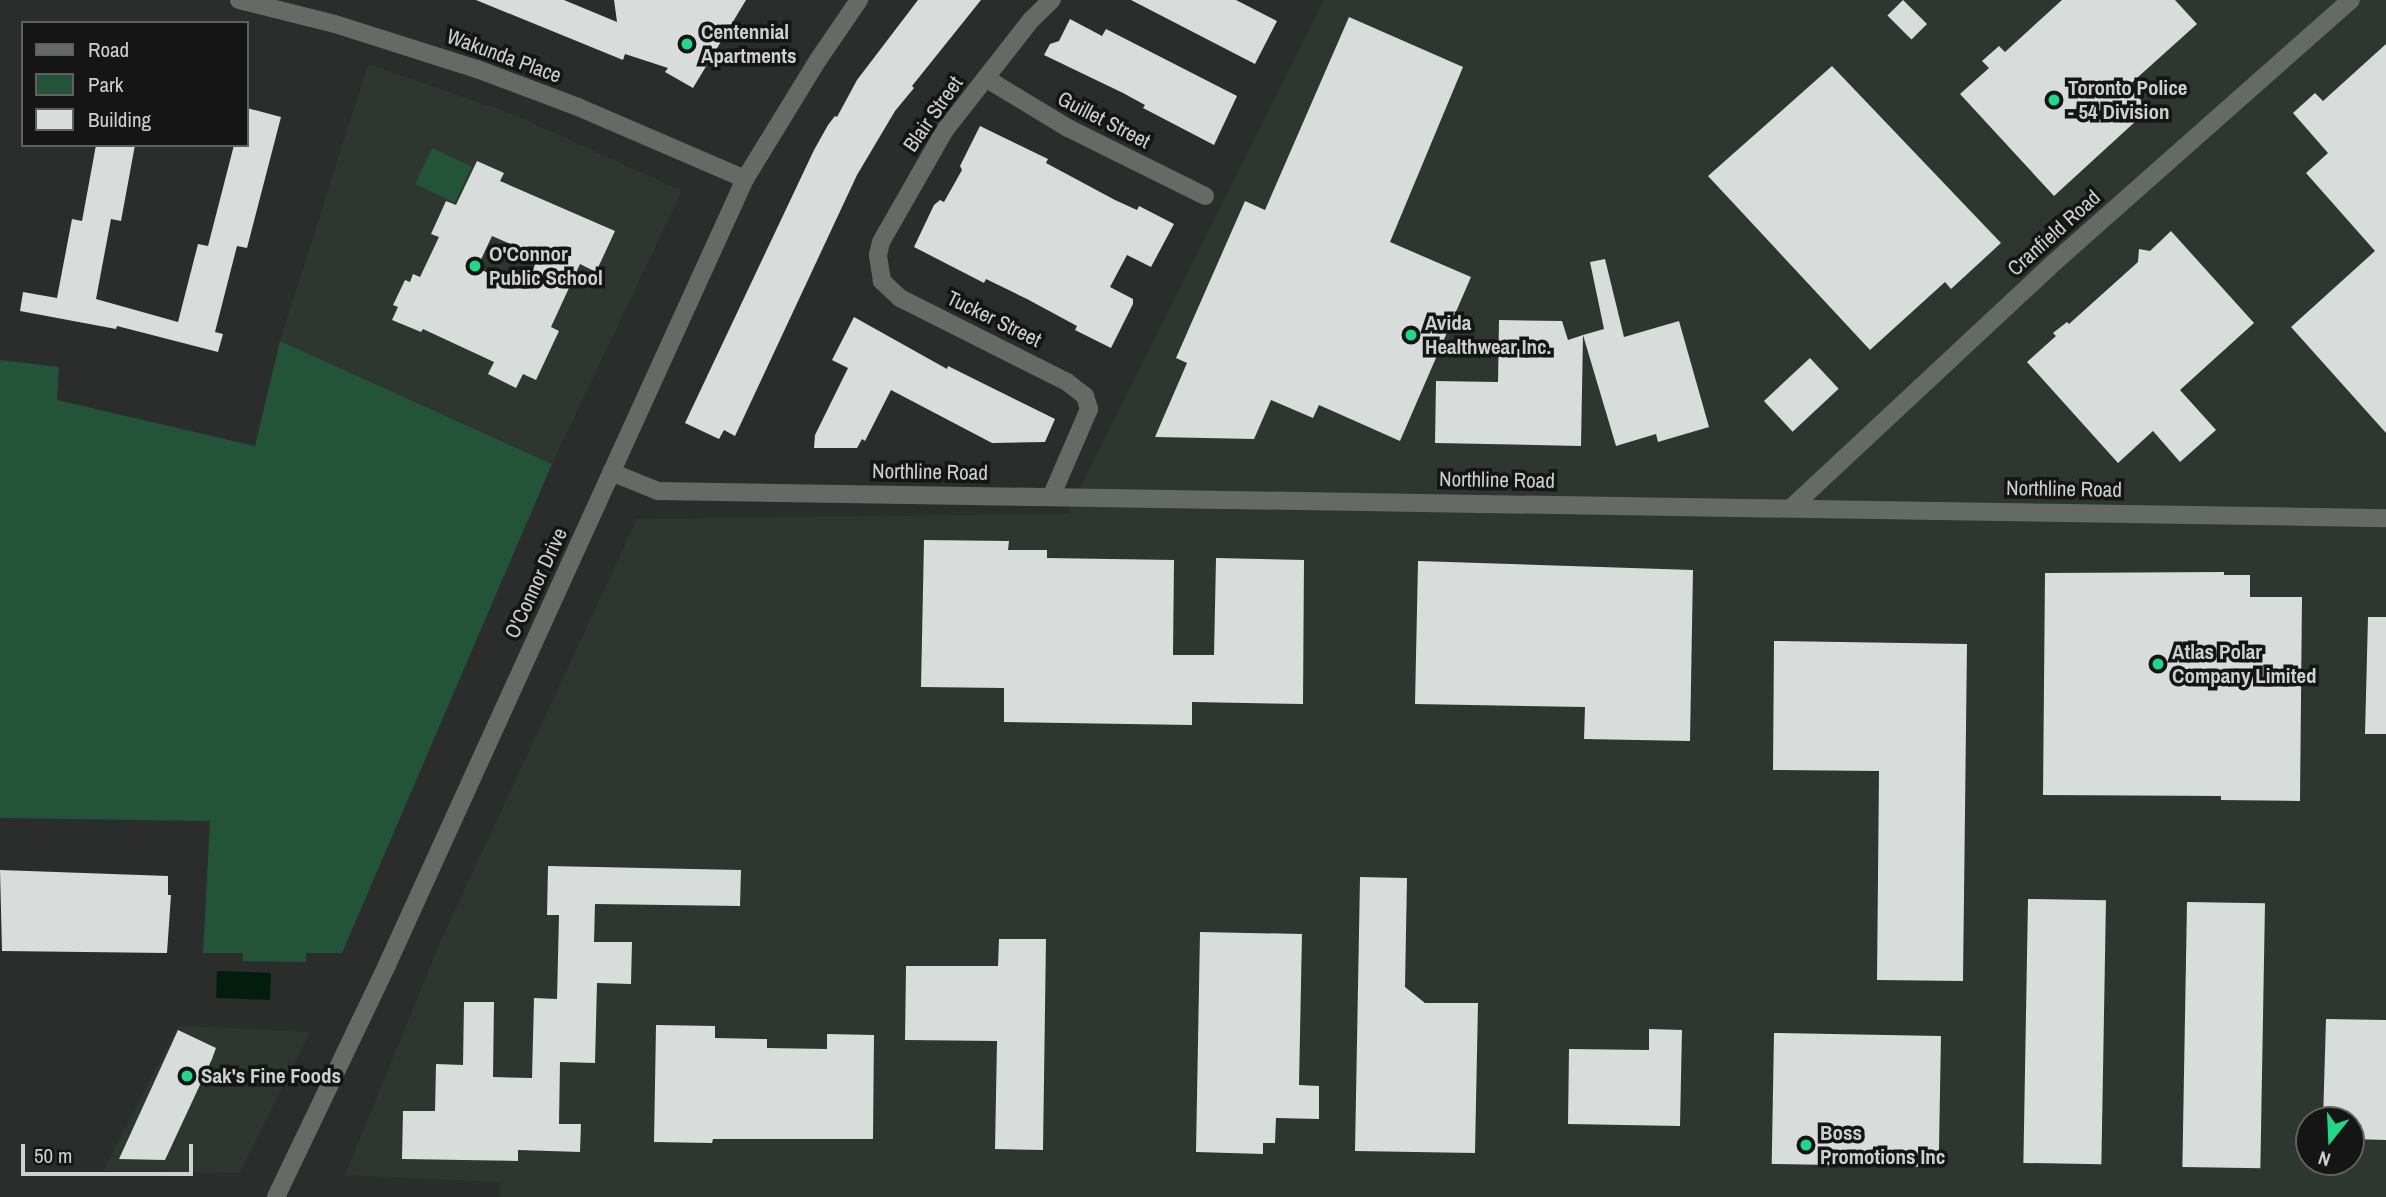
<!DOCTYPE html>
<style>
body{margin:0}
#map{position:relative;width:2386px;height:1197px;overflow:hidden;background:#2a2d2b;font-family:"Archivo Narrow",sans-serif}
div>[style]{position:absolute}
.built>*{inset:0;background:#2d3630}
.green>*{inset:0;background:#235338;transform-origin:0 0}
.water>*{inset:0;background:#021d0e;transform-origin:0 0}
.building>*{inset:0;background:#d8dcda;transform-origin:0 0}
.street>*{height:18px;margin:-9px;padding:0 9px;transform-origin:9px;border-radius:9px;background:#666a67}
.secondary>*{height:18px;margin:-9px;padding:0 9px;transform-origin:9px;border-radius:9px;background:#666a67}
.dots>*{width:19px;height:19px;translate:-50% -50%;box-sizing:border-box;border:4px solid #141514;border-radius:50%}
span{translate:-50% -50%;white-space:nowrap;text-align:center;line-height:1.15;-webkit-text-stroke:7px #141514;paint-order:stroke}
.poi-label{font-size:21px;color:#cfd1d0;font-weight:700}
.left{translate:0 -50%;text-align:left}
.street-label{font-size:21px;color:#cfd1d0}
.legend{position:absolute;left:21px;top:21px;width:228px;height:126px;box-sizing:border-box;background:#141514;border:2px solid #5f605f;margin:0;padding:9px 12px;list-style:none;font-size:21px;color:#cfd1d0}
.legend li{display:flex;align-items:center;gap:14px;height:35px}
.legend b{width:35px;border:2px solid #5f605f}
.north{position:absolute;left:2295px;top:1106px;width:70px;height:70px;box-sizing:border-box;background:#141514;border:2px solid #5f605f;border-radius:50%;rotate:198deg;font-size:19px;font-weight:700;line-height:28px;text-align:center;color:#cfd1d0}
.north::after{content:'';display:block;margin:auto;width:24px;height:32px;background:#22d887;clip-path:polygon(50% 0,100% 100%,50% 72%,0 100%)}
.scale{position:absolute;left:21px;top:1144px;width:172px;height:32px;box-sizing:border-box;border:4px solid #cfd1d0;border-top:0;padding-left:9px;font-size:21px;line-height:24px;white-space:nowrap;color:#cfd1d0;-webkit-text-stroke:5px #141514;paint-order:stroke}
</style>
<div id="map">
<div class="built">
<div style="clip-path:polygon(evenodd,1324px 0,2386px 0,2386px 1197px,500px 1197px,500px 1182px,345px 1175px,441px 940px,637px 519px,1067px 514px,1324px 0,2309px 1120px,2351px 1120px,2351px 1162px,2309px 1162px,2309px 1120px)"></div>
<div style="clip-path:polygon(368px 64px,515px 115px,682px 191px,552px 464px,280px 341px)"></div>
<div style="clip-path:polygon(178px 1026px,310px 1032px,240px 1173px,103px 1171px)"></div>
</div>
<div class="green">
<div style="left:432px;top:148px;width:44px;height:40px;rotate:25deg"></div>
<div style="clip-path:polygon(280px 341px,552px 464px,342px 953px,306px 953px,306px 962px,243px 961px,243px 953px,203px 953px,210px 821px,0 818px,0 360px,59px 367px,57px 400px,255px 446px)"></div>
</div>
<div class="water">
<div style="left:217px;top:971px;width:54px;height:27px;rotate:2deg"></div>
</div>
<div class="building">
<div style="clip-path:polygon(476px 0,564px 0,617px 22px,614px 0,746px 0,693px 88px,665px 72px,668px 68px,625px 54px,623px 60px)"></div>
<div style="clip-path:polygon(918px 0,981px 0,912px 86px,914px 88px,895px 111px,857px 175px,735px 436px,724px 430px,719px 439px,685px 423px,814px 150px,828px 125px,835px 116px,837px 117px,857px 80px)"></div>
<div style="clip-path:polygon(1131px 0,1236px 0,1277px 21px,1255px 64px)"></div>
<div style="left:1903px;top:0;width:34px;height:22px;rotate:45deg"></div>
<div style="clip-path:polygon(2062px 0,2175px 0,2197px 24px,2128px 86px,2147px 107px,2137px 120px,2054px 196px,1960px 94px,1989px 68px,1982px 61px,1999px 46px,2005px 52px)"></div>
<div style="clip-path:polygon(1349px 17px,1463px 67px,1390px 242px,1471px 277px,1400px 441px,1319px 405px,1313px 418px,1271px 400px,1254px 439px,1155px 437px,1187px 363px,1176px 358px,1245px 201px,1265px 210px)"></div>
<div style="clip-path:polygon(1070px 19px,1102px 36px,1106px 29px,1237px 96px,1214px 145px,1143px 108px,1145px 105px,1123px 93px,1044px 55px,1050px 44px,1059px 41px)"></div>
<div style="clip-path:polygon(2386px 44px,2386px 433px,2291px 327px,2375px 251px,2306px 173px,2328px 153px,2293px 113px,2315px 93px,2323px 101px)"></div>
<div style="clip-path:polygon(1832px 66px,2001px 243px,1951px 289px,1945px 282px,1870px 350px,1708px 176px)"></div>
<div style="clip-path:polygon(247px 108px,281px 117px,247px 248px,237px 246px,215px 332px,223px 334px,218px 352px,117px 326px,116px 329px,20px 311px,23px 292px,57px 298px,72px 219px,82px 221px,96px 145px,135px 145px,121px 221px,111px 219px,96px 299px,178px 322px,198px 244px,208px 246px,234px 145px,247px 145px)"></div>
<div style="clip-path:polygon(980px 126px,1048px 159px,1046px 163px,1115px 200px,1137px 210px,1139px 206px,1174px 224px,1151px 267px,1127px 255px,1110px 287px,1133px 299px,1133px 304px,1111px 348px,1075px 330px,1077px 326px,1027px 299px,986px 279px,984px 283px,914px 247px,934px 205px,940px 200px,944px 202px,962px 170px,960px 166px)"></div>
<div style="clip-path:polygon(evenodd,477px 161px,504px 173px,500px 181px,615px 231px,596px 272px,580px 264px,551px 327px,559px 331px,536px 380px,523px 374px,516px 388px,488px 374px,494px 362px,423px 329px,421px 332px,392px 320px,398px 307px,393px 305px,405px 280px,410px 282px,413px 274px,420px 277px,439px 237px,431px 234px,446px 201px,456px 205px,477px 161px,492px 236px,539px 256px,524px 289px,477px 268px,492px 236px)"></div>
<div style="clip-path:polygon(2171px 231px,2254px 323px,2180px 390px,2216px 430px,2180px 462px,2153px 431px,2118px 463px,2027px 362px,2056px 336px,2053px 333px,2067px 322px,2069px 324px,2138px 262px,2139px 249px,2150px 251px)"></div>
<div style="clip-path:polygon(1605px 259px,1624px 337px,1679px 321px,1709px 427px,1658px 442px,1656px 434px,1616px 446px,1583px 335px,1604px 329px,1590px 262px)"></div>
<div style="clip-path:polygon(854px 317px,947px 369px,948px 366px,1055px 419px,1045px 442px,992px 443px,891px 390px,865px 441px,862px 439px,857px 448px,814px 448px,815px 435px,848px 368px,832px 360px)"></div>
<div style="clip-path:polygon(1499px 320px,1562px 321px,1568px 340px,1583px 335px,1581px 446px,1435px 443px,1436px 381px,1498px 382px)"></div>
<div style="left:1810px;top:358px;width:42px;height:63px;rotate:47deg"></div>
<div style="clip-path:polygon(924px 540px,1009px 541px,1008px 550px,1047px 550px,1047px 558px,1174px 560px,1173px 655px,1214px 655px,1216px 558px,1304px 560px,1303px 704px,1192px 702px,1192px 725px,1004px 722px,1004px 688px,921px 687px)"></div>
<div style="clip-path:polygon(1418px 561px,1693px 570px,1690px 741px,1584px 739px,1585px 707px,1415px 704px)"></div>
<div style="clip-path:polygon(2224px 572px,2224px 575px,2250px 575px,2250px 597px,2302px 597px,2300px 801px,2221px 800px,2221px 796px,2043px 795px,2045px 573px)"></div>
<div style="clip-path:polygon(2368px 617px,2386px 617px,2386px 734px,2365px 734px)"></div>
<div style="clip-path:polygon(1774px 641px,1967px 644px,1963px 981px,1877px 980px,1879px 771px,1773px 770px)"></div>
<div style="clip-path:polygon(548px 866px,741px 870px,740px 906px,595px 904px,594px 942px,632px 942px,631px 984px,597px 983px,595px 1063px,560px 1062px,559px 1124px,581px 1124px,580px 1152px,518px 1150px,518px 1161px,402px 1159px,403px 1111px,435px 1111px,436px 1064px,463px 1065px,464px 1002px,494px 1002px,493px 1077px,532px 1078px,534px 998px,557px 999px,559px 915px,547px 915px)"></div>
<div style="clip-path:polygon(0 870px,168px 876px,168px 895px,171px 895px,167px 953px,2px 951px)"></div>
<div style="clip-path:polygon(1360px 877px,1407px 878px,1405px 987px,1425px 1003px,1478px 1003px,1475px 1153px,1355px 1151px)"></div>
<div style="left:2028px;top:899px;width:78px;height:264px;rotate:1deg"></div>
<div style="left:2187px;top:902px;width:78px;height:265px;rotate:1deg"></div>
<div style="clip-path:polygon(1200px 932px,1302px 934px,1299px 1085px,1319px 1086px,1319px 1119px,1276px 1118px,1275px 1143px,1263px 1143px,1263px 1154px,1196px 1152px)"></div>
<div style="clip-path:polygon(999px 939px,1046px 939px,1043px 1150px,995px 1149px,997px 1041px,905px 1040px,906px 966px,998px 966px)"></div>
<div style="clip-path:polygon(2326px 1019px,2386px 1020px,2386px 1140px,2351px 1139px,2351px 1120px,2323px 1120px)"></div>
<div style="clip-path:polygon(656px 1025px,715px 1026px,715px 1038px,767px 1039px,767px 1048px,827px 1049px,827px 1034px,874px 1035px,873px 1139px,713px 1139px,712px 1143px,654px 1142px)"></div>
<div style="clip-path:polygon(1649px 1029px,1682px 1030px,1680px 1126px,1568px 1124px,1569px 1049px,1649px 1050px)"></div>
<div style="clip-path:polygon(178px 1030px,216px 1048px,212px 1059px,165px 1160px,119px 1159px)"></div>
<div style="left:1774px;top:1033px;width:167px;height:131px;rotate:1deg"></div>
</div>
<div class="street">
<div style="left:239px;top:0;width:99px;rotate:14deg"></div>
<div style="left:335px;top:24px;width:149px;rotate:17.6deg"></div>
<div style="left:477px;top:69px;width:108px;rotate:20.6deg"></div>
<div style="left:578px;top:107px;width:182px;rotate:23.3deg"></div>
<div style="left:987px;top:79px;width:95px;rotate:31.2deg"></div>
<div style="left:1068px;top:128px;width:153px;rotate:26.4deg"></div>
<div style="left:611px;top:472px;width:51px;rotate:22deg"></div>
<div style="left:658px;top:491px;width:1728px;rotate:0.9deg"></div>
<div style="left:1051px;top:497px;width:96px;rotate:-66.6deg"></div>
<div style="left:1089px;top:409px;width:14px;rotate:-107deg"></div>
<div style="left:1085px;top:396px;width:23px;rotate:-142deg"></div>
<div style="left:1067px;top:382px;width:187px;rotate:-153.3deg"></div>
<div style="left:900px;top:298px;width:25px;rotate:-137deg"></div>
<div style="left:882px;top:281px;width:26px;rotate:-99deg"></div>
<div style="left:878px;top:255px;width:13px;rotate:-77deg"></div>
<div style="left:881px;top:242px;width:129px;rotate:-60.3deg"></div>
<div style="left:945px;top:130px;width:140px;rotate:-52deg"></div>
<div style="left:1031px;top:20px;width:29px;rotate:-44deg"></div>
<div style="left:1793px;top:506px;width:350px;rotate:-43deg"></div>
<div style="left:2049px;top:267px;width:403px;rotate:-41.5deg"></div>
</div>
<div class="secondary">
<div style="left:276px;top:1197px;width:257px;rotate:-64.4deg"></div>
<div style="left:387px;top:965px;width:864px;rotate:-65.51deg"></div>
<div style="left:745px;top:179px;width:140px;rotate:-58.5deg"></div>
<div style="left:818px;top:60px;width:73px;rotate:-55.7deg"></div>
</div>
<div class="dots">
<div style="left:687px;top:44px;background:#22d887"></div>
<div style="left:2054px;top:100px;background:#22d887"></div>
<div style="left:475px;top:266px;background:#22d887"></div>
<div style="left:1411px;top:335px;background:#22d887"></div>
<div style="left:2158px;top:664px;background:#22d887"></div>
<div style="left:187px;top:1076px;background:#22d887"></div>
<div style="left:1806px;top:1145px;background:#22d887"></div>
</div>
<div class="poi-label">
<span class="left" style="left:701px;top:44px">Centennial<br>Apartments</span>
<span class="left" style="left:2068px;top:100px">Toronto Police<br>- 54 Division</span>
<span class="left" style="left:489px;top:266px">O'Connor<br>Public School</span>
<span class="left" style="left:1425px;top:335px">Avida<br>Healthwear Inc.</span>
<span class="left" style="left:2172px;top:664px">Atlas Polar<br>Company Limited</span>
<span class="left" style="left:201px;top:1076px">Sak's Fine Foods</span>
<span class="left" style="left:1820px;top:1145px">Boss<br>Promotions Inc</span>
</div>
<div class="street-label">
<span style="left:504px;top:56px;rotate:20deg">Wakunda Place</span>
<span style="left:933px;top:114px;rotate:-55deg">Blair Street</span>
<span style="left:1104px;top:120px;rotate:27deg">Guillet Street</span>
<span style="left:2054px;top:233px;rotate:-42deg">Cranfield Road</span>
<span style="left:994px;top:319px;rotate:26deg">Tucker Street</span>
<span style="left:930px;top:472px;rotate:1deg">Northline Road</span>
<span style="left:1497px;top:480px;rotate:1deg">Northline Road</span>
<span style="left:2064px;top:489px;rotate:1deg">Northline Road</span>
<span style="left:536px;top:583px;rotate:-65deg">O'Connor Drive</span>
</div>
<ul class="legend">
<li><b style="height:9px;background:#666a67"></b>Road</li>
<li><b style="height:19px;background:#235338"></b>Park</li>
<li><b style="height:19px;background:#d8dcda"></b>Building</li>
</ul>
<div class="north">N</div>
<div class="scale">50 m</div>
</div>
